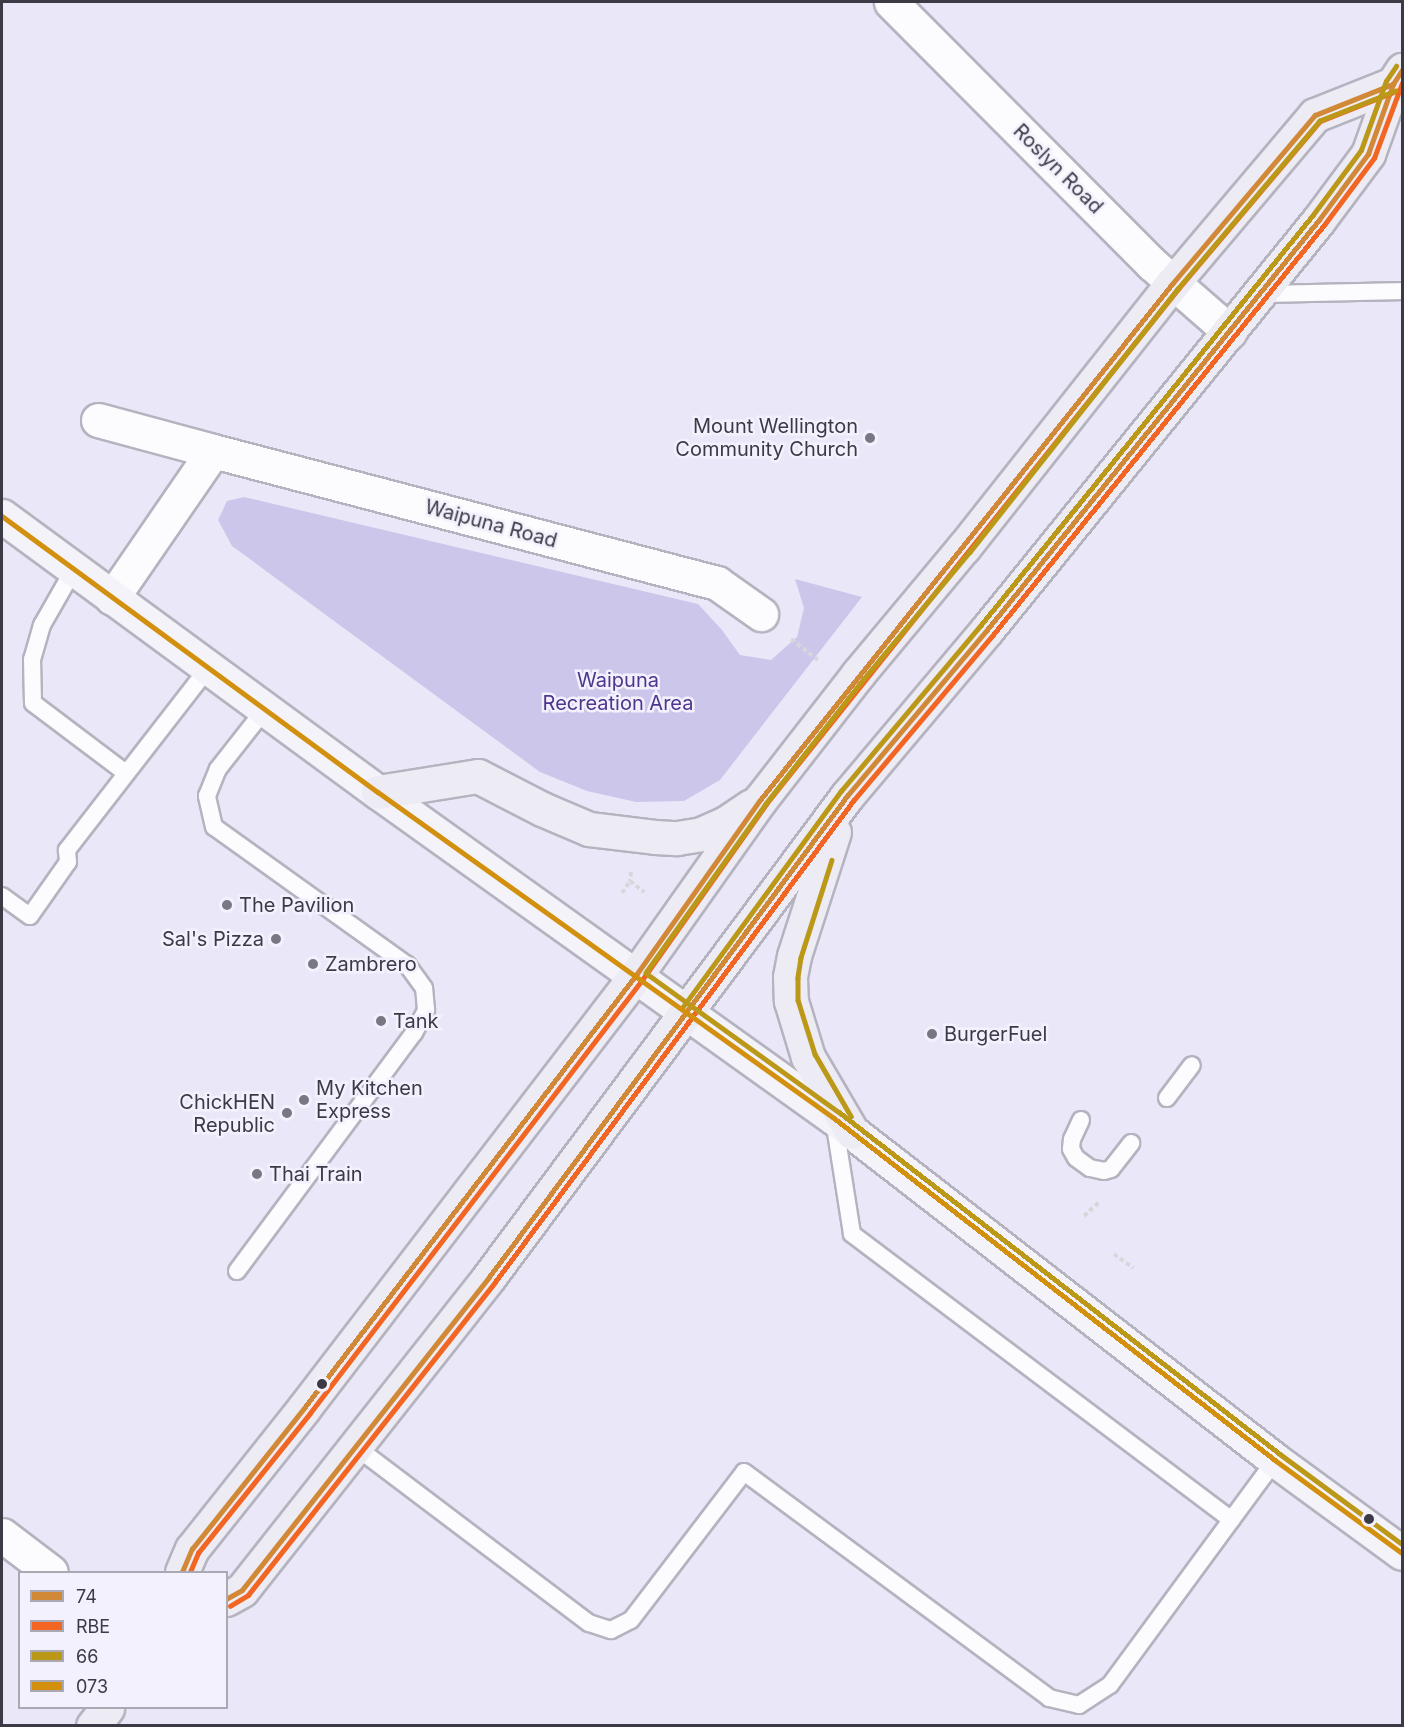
<!DOCTYPE html>
<style>
body{margin:0}
#map{position:relative;width:1404px;height:1727px;overflow:hidden;background:#eae8f8;font-family:Inter,sans-serif}
div>[style]{position:absolute}
.green>*{inset:0;background:#ccc6ea}
.path>*{height:4px;margin-top:-2px;transform-origin:0;background:repeating-linear-gradient(90deg,#d7d7db 0 4.5px,transparent 0 7.5px)}
.roads{filter:drop-shadow(2px 0 #b5b3bf) drop-shadow(-2px 0 #b5b3bf) drop-shadow(0 2px #b5b3bf) drop-shadow(0 -2px #b5b3bf)}
.lane>*{height:16px;margin:-8px;padding:0 8px;transform-origin:8px;border-radius:8px;background:#fcfcfe}
.street>*{height:33px;margin:-16.5px;padding:0 16.5px;transform-origin:16.5px;border-radius:16.5px;background:#fcfcfe}
.secondary>*{height:33px;margin:-16.5px;padding:0 16.5px;transform-origin:16.5px;border-radius:16.5px;background:#f4f3f9}
.primary>*{height:33px;margin:-16.5px;padding:0 16.5px;transform-origin:16.5px;border-radius:16.5px;background:#edebf4}
.bus-1>*{height:4.5px;margin:-2.25px;padding:0 2.25px;transform-origin:2.25px;border-radius:2.25px;background:#d28937}
.bus-2>*{height:4.5px;margin:-2.25px;padding:0 2.25px;transform-origin:2.25px;border-radius:2.25px;background:#f26522}
.bus-3>*{height:4.5px;margin:-2.25px;padding:0 2.25px;transform-origin:2.25px;border-radius:2.25px;background:#bc9818}
.bus-4>*{height:4.5px;margin:-2.25px;padding:0 2.25px;transform-origin:2.25px;border-radius:2.25px;background:#d2900e}
.dots>*{width:16px;height:16px;translate:-50% -50%;box-sizing:border-box;border:3px solid #f2f1fd;border-radius:50%}
span{translate:-50% -50%;white-space:nowrap;text-align:center;line-height:1.15;-webkit-text-stroke:5px #f2f1fd;paint-order:stroke}
.street-label{font-size:20px;color:#3c3a45}
.poi-label{font-size:20px;color:#3c3a45}
.right{translate:-100% -50%;text-align:right}
.left{translate:0 -50%;text-align:left}
.park-label{font-size:20px;color:#4f368d}
.frame{position:absolute;inset:0;border:3px solid #3c3a45;pointer-events:none}
.legend{position:absolute;left:18px;top:1571px;width:210px;height:138px;box-sizing:border-box;background:#f2f1fd;border:2px solid #a9a8b3;margin:0;padding:8px 10px;list-style:none;font-size:18px;color:#3c3a45}
.legend li{display:flex;align-items:center;gap:12px;height:30px}
.legend b{width:30px;border:2px solid #a9a8b3}
</style>
<div id="map">
<div class="green">
<div style="clip-path:polygon(244px 497px,698px 604px,722px 630px,740px 655px,771px 660px,797px 637px,804px 608px,795px 579px,862px 597px,720px 780px,684px 801px,636px 802px,587px 791px,540px 772px,232px 546px,218px 520px,227px 501px)"></div>
</div>
<div class="path">
<div style="left:791px;top:639px;width:34px;rotate:38deg"></div>
<div style="left:631px;top:872px;width:9px;rotate:96deg"></div>
<div style="left:630px;top:881px;width:18px;rotate:38deg"></div>
<div style="left:622px;top:893px;width:14px;rotate:-56deg"></div>
<div style="left:1084px;top:1216px;width:21px;rotate:-43deg"></div>
<div style="left:1114px;top:1254px;width:24px;rotate:36deg"></div>
</div>
<div class="roads">
<div class="lane">
<div style="left:1260px;top:294px;width:142px;rotate:-1.2deg"></div>
<div style="left:74px;top:569px;width:64px;rotate:119.7deg"></div>
<div style="left:42px;top:625px;width:35px;rotate:106deg"></div>
<div style="left:32px;top:659px;width:44px;rotate:88.7deg"></div>
<div style="left:33px;top:703px;width:116px;rotate:37deg"></div>
<div style="left:2px;top:896px;width:34px;rotate:36deg"></div>
<div style="left:30px;top:916px;width:66px;rotate:-54.9deg"></div>
<div style="left:68px;top:862px;width:12px;rotate:-95deg"></div>
<div style="left:67px;top:850px;width:232px;rotate:-52.2deg"></div>
<div style="left:1167px;top:1098px;width:41px;rotate:-52.9deg"></div>
<div style="left:834px;top:1120px;width:115px;rotate:81deg"></div>
<div style="left:852px;top:1234px;width:475px;rotate:37deg"></div>
<div style="left:1081px;top:1120px;width:21px;rotate:115deg"></div>
<div style="left:1072px;top:1139px;width:10px;rotate:96deg"></div>
<div style="left:1071px;top:1149px;width:10px;rotate:61deg"></div>
<div style="left:1076px;top:1158px;width:17px;rotate:36deg"></div>
<div style="left:1090px;top:1168px;width:14px;rotate:12deg"></div>
<div style="left:1104px;top:1171px;width:7px;rotate:-16deg"></div>
<div style="left:1111px;top:1169px;width:33px;rotate:-52deg"></div>
<div style="left:237px;top:1271px;width:297px;rotate:-53.4deg"></div>
<div style="left:414px;top:1033px;width:26px;rotate:-62deg"></div>
<div style="left:426px;top:1010px;width:22px;rotate:-95deg"></div>
<div style="left:424px;top:988px;width:29px;rotate:-126deg"></div>
<div style="left:407px;top:965px;width:237px;rotate:-144.4deg"></div>
<div style="left:214px;top:827px;width:32px;rotate:-103deg"></div>
<div style="left:207px;top:796px;width:29px;rotate:-68deg"></div>
<div style="left:218px;top:769px;width:76px;rotate:-51.9deg"></div>
<div style="left:356px;top:1447px;width:292px;rotate:37.1deg"></div>
<div style="left:589px;top:1623px;width:23px;rotate:18deg"></div>
<div style="left:611px;top:1630px;width:22px;rotate:-27deg"></div>
<div style="left:631px;top:1620px;width:186px;rotate:-52.6deg"></div>
<div style="left:744px;top:1472px;width:380px;rotate:36.5deg"></div>
<div style="left:1049px;top:1698px;width:31px;rotate:13deg"></div>
<div style="left:1079px;top:1705px;width:37px;rotate:-33deg"></div>
<div style="left:1110px;top:1685px;width:279px;rotate:-53.7deg"></div>
</div>
<div class="street">
<div style="left:891px;top:2px;width:370px;rotate:45.1deg"></div>
<div style="left:1152px;top:264px;width:103px;rotate:41.1deg"></div>
<div style="left:98px;top:420px;width:119px;rotate:15.1deg"></div>
<div style="left:112px;top:598px;width:178px;rotate:-55.5deg"></div>
<div style="left:213px;top:451px;width:521px;rotate:14.68deg"></div>
<div style="left:717px;top:583px;width:54px;rotate:35.2deg"></div>
<div style="left:2px;top:1535px;width:61px;rotate:37.1deg"></div>
</div>
<div class="secondary">
<div style="left:2px;top:516px;width:466px;rotate:36.3deg"></div>
<div style="left:378px;top:792px;width:561px;rotate:35.56deg"></div>
<div style="left:834px;top:1118px;width:558px;rotate:37.79deg"></div>
<div style="left:1275px;top:1460px;width:157px;rotate:36.2deg"></div>
</div>
<div class="primary">
<div style="left:378px;top:792px;width:101px;rotate:-9.1deg"></div>
<div style="left:478px;top:776px;width:72px;rotate:27.3deg"></div>
<div style="left:542px;top:809px;width:51px;rotate:23.1deg"></div>
<div style="left:589px;top:829px;width:66px;rotate:6.9deg"></div>
<div style="left:655px;top:837px;width:22px;rotate:3deg"></div>
<div style="left:677px;top:838px;width:24px;rotate:-9deg"></div>
<div style="left:701px;top:834px;width:27px;rotate:-24deg"></div>
<div style="left:726px;top:823px;width:30px;rotate:-34deg"></div>
<div style="left:834px;top:832px;width:130px;rotate:107.9deg"></div>
<div style="left:794px;top:956px;width:21px;rotate:101deg"></div>
<div style="left:790px;top:977px;width:24px;rotate:88deg"></div>
<div style="left:791px;top:1001px;width:59px;rotate:73.1deg"></div>
<div style="left:808px;top:1057px;width:87px;rotate:59.6deg"></div>
<div style="left:182px;top:1572px;width:25px;rotate:-67deg"></div>
<div style="left:192px;top:1549px;width:180px;rotate:-51.5deg"></div>
<div style="left:304px;top:1408px;width:546px;rotate:-52.52deg"></div>
<div style="left:636px;top:975px;width:214px;rotate:-54.7deg"></div>
<div style="left:760px;top:800px;width:160px;rotate:-52.1deg"></div>
<div style="left:858px;top:674px;width:165px;rotate:-50.2deg"></div>
<div style="left:964px;top:547px;width:335px;rotate:-51.7deg"></div>
<div style="left:1172px;top:284px;width:221px;rotate:-49.8deg"></div>
<div style="left:1315px;top:115px;width:84px;rotate:-21.7deg"></div>
<div style="left:226px;top:1599px;width:18px;rotate:-29deg"></div>
<div style="left:242px;top:1590px;width:399px;rotate:-51.7deg"></div>
<div style="left:489px;top:1277px;width:600px;rotate:-53.34deg"></div>
<div style="left:847px;top:796px;width:216px;rotate:-49.9deg"></div>
<div style="left:986px;top:631px;width:528px;rotate:-51deg"></div>
<div style="left:1318px;top:221px;width:84px;rotate:-53.3deg"></div>
<div style="left:1368px;top:154px;width:74px;rotate:-70.3deg"></div>
<div style="left:1393px;top:84px;width:17px;rotate:-57deg"></div>
<div style="left:93px;top:1726px;width:23px;rotate:-52deg"></div>
</div>
</div>
<div class="bus-1">
<div style="left:182px;top:1572px;width:25px;rotate:-67deg"></div>
<div style="left:192px;top:1549px;width:180px;rotate:-51.5deg"></div>
<div style="left:304px;top:1408px;width:546px;rotate:-52.52deg"></div>
<div style="left:636px;top:975px;width:214px;rotate:-54.7deg"></div>
<div style="left:760px;top:800px;width:660px;rotate:-51.39deg"></div>
<div style="left:1172px;top:284px;width:221px;rotate:-49.8deg"></div>
<div style="left:1315px;top:115px;width:84px;rotate:-21.7deg"></div>
<div style="left:226px;top:1599px;width:18px;rotate:-29deg"></div>
<div style="left:242px;top:1590px;width:399px;rotate:-51.7deg"></div>
<div style="left:489px;top:1277px;width:600px;rotate:-53.34deg"></div>
<div style="left:847px;top:796px;width:216px;rotate:-49.9deg"></div>
<div style="left:986px;top:631px;width:528px;rotate:-51deg"></div>
<div style="left:1318px;top:221px;width:84px;rotate:-53.3deg"></div>
<div style="left:1368px;top:154px;width:74px;rotate:-70.3deg"></div>
<div style="left:1393px;top:84px;width:17px;rotate:-57deg"></div>
</div>
<div class="bus-2">
<div style="left:190px;top:1572px;width:21px;rotate:-67deg"></div>
<div style="left:198px;top:1553px;width:179px;rotate:-51.3deg"></div>
<div style="left:310px;top:1413px;width:546px;rotate:-52.52deg"></div>
<div style="left:642px;top:980px;width:215px;rotate:-54.8deg"></div>
<div style="left:766px;top:804px;width:660px;rotate:-51.34deg"></div>
<div style="left:1178px;top:289px;width:220px;rotate:-49.8deg"></div>
<div style="left:1320px;top:121px;width:82px;rotate:-21.5deg"></div>
<div style="left:230px;top:1606px;width:21px;rotate:-31deg"></div>
<div style="left:248px;top:1595px;width:399px;rotate:-51.7deg"></div>
<div style="left:495px;top:1282px;width:600px;rotate:-53.34deg"></div>
<div style="left:853px;top:801px;width:216px;rotate:-49.9deg"></div>
<div style="left:992px;top:636px;width:528px;rotate:-51.07deg"></div>
<div style="left:1324px;top:225px;width:84px;rotate:-53.3deg"></div>
<div style="left:1374px;top:158px;width:80px;rotate:-69.5deg"></div>
</div>
<div class="bus-3">
<div style="left:1396px;top:91px;width:82px;rotate:158.5deg"></div>
<div style="left:1320px;top:121px;width:220px;rotate:130.2deg"></div>
<div style="left:1178px;top:289px;width:335px;rotate:128.3deg"></div>
<div style="left:970px;top:552px;width:165px;rotate:129.8deg"></div>
<div style="left:864px;top:679px;width:159px;rotate:128.1deg"></div>
<div style="left:766px;top:804px;width:207px;rotate:125.4deg"></div>
<div style="left:646px;top:973px;width:238px;rotate:35.8deg"></div>
<div style="left:839px;top:1112px;width:558px;rotate:37.79deg"></div>
<div style="left:1280px;top:1454px;width:152px;rotate:36.4deg"></div>
<div style="left:832px;top:860px;width:103px;rotate:107.6deg"></div>
<div style="left:801px;top:958px;width:20px;rotate:99deg"></div>
<div style="left:798px;top:978px;width:22px;rotate:90deg"></div>
<div style="left:798px;top:1000px;width:57px;rotate:72.5deg"></div>
<div style="left:815px;top:1054px;width:72px;rotate:59.9deg"></div>
<div style="left:682px;top:1008px;width:269px;rotate:-53.8deg"></div>
<div style="left:841px;top:791px;width:216px;rotate:-49.9deg"></div>
<div style="left:980px;top:626px;width:528px;rotate:-51deg"></div>
<div style="left:1312px;top:216px;width:82px;rotate:-53.4deg"></div>
<div style="left:1361px;top:150px;width:73px;rotate:-70.1deg"></div>
<div style="left:1386px;top:81px;width:18px;rotate:-56deg"></div>
</div>
<div class="bus-4">
<div style="left:2px;top:516px;width:466px;rotate:36.3deg"></div>
<div style="left:378px;top:792px;width:561px;rotate:35.56deg"></div>
<div style="left:834px;top:1118px;width:558px;rotate:37.79deg"></div>
<div style="left:1275px;top:1460px;width:157px;rotate:36.2deg"></div>
</div>
<div class="dots">
<div style="left:870px;top:438px;background:#797784"></div>
<div style="left:227px;top:905px;background:#797784"></div>
<div style="left:276px;top:939px;background:#797784"></div>
<div style="left:313px;top:964px;background:#797784"></div>
<div style="left:381px;top:1021px;background:#797784"></div>
<div style="left:932px;top:1034px;background:#797784"></div>
<div style="left:304px;top:1100px;background:#797784"></div>
<div style="left:287px;top:1113px;background:#797784"></div>
<div style="left:257px;top:1174px;background:#797784"></div>
<div style="left:322px;top:1384px;background:#3c3a45"></div>
<div style="left:1369px;top:1519px;background:#3c3a45"></div>
</div>
<div class="street-label">
<span style="left:1058px;top:169px;rotate:45deg">Roslyn Road</span>
<span style="left:491px;top:524px;rotate:15deg">Waipuna Road</span>
</div>
<div class="poi-label">
<span class="right" style="left:858px;top:438px">Mount Wellington<br>Community Church</span>
<span class="left" style="left:239px;top:905px">The Pavilion</span>
<span class="right" style="left:264px;top:939px">Sal's Pizza</span>
<span class="left" style="left:325px;top:964px">Zambrero</span>
<span class="left" style="left:393px;top:1021px">Tank</span>
<span class="left" style="left:944px;top:1034px">BurgerFuel</span>
<span class="left" style="left:316px;top:1100px">My Kitchen<br>Express</span>
<span class="right" style="left:275px;top:1114px">ChickHEN<br>Republic</span>
<span class="left" style="left:269px;top:1174px">Thai Train</span>
</div>
<div class="park-label">
<span style="left:618px;top:692px">Waipuna<br>Recreation Area</span>
</div>
<div class="frame"></div>
<ul class="legend">
<li><b style="height:8px;background:#d28937"></b>74</li>
<li><b style="height:8px;background:#f26522"></b>RBE</li>
<li><b style="height:8px;background:#bc9818"></b>66</li>
<li><b style="height:8px;background:#d2900e"></b>073</li>
</ul>
</div>
